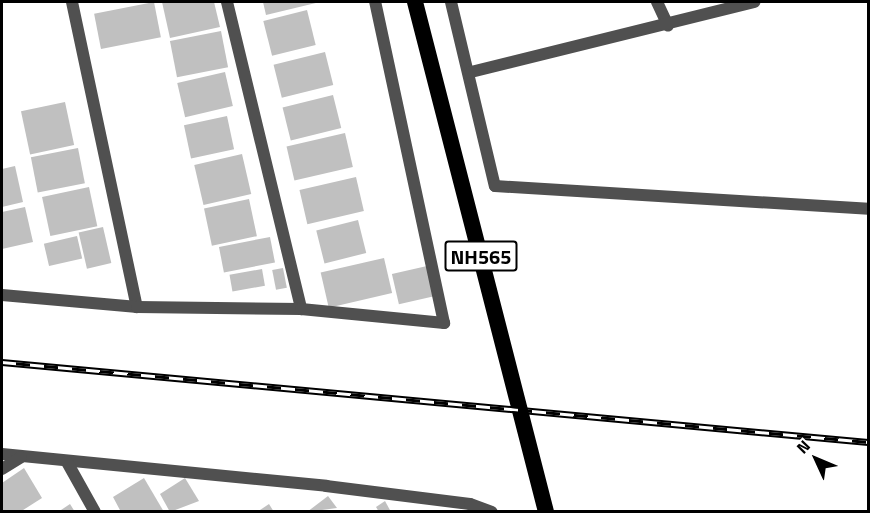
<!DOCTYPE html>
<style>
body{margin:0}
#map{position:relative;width:870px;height:513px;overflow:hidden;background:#fff;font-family:"Titillium Web",sans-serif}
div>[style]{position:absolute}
.building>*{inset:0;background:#c0c0c0;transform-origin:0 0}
.minor>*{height:12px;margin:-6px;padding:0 6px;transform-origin:6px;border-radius:6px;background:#505050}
.trunk>*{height:16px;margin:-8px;padding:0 8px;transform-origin:8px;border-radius:8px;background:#000}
.rail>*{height:7px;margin-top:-3.5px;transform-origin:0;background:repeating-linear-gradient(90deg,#fff 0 14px,#000 0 28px);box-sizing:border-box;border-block:2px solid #000}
span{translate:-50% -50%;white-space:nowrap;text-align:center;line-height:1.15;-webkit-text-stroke:4.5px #fff;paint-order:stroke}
.shield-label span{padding:2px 4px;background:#fff;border:2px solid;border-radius:4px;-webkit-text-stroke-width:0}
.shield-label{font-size:20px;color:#000;font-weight:700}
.frame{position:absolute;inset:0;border:3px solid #000;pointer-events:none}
.north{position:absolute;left:786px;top:429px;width:60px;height:60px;-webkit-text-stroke:4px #fff;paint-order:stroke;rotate:314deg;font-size:16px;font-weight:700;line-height:24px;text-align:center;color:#000}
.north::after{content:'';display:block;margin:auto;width:21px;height:27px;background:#000;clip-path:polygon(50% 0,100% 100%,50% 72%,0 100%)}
</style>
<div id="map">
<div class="building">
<div style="left:154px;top:2px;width:36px;height:61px;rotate:79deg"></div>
<div style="clip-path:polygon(162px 2px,214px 2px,220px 27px,170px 38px)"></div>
<div style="clip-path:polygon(263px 2px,320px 2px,266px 15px)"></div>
<div style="left:307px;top:10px;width:36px;height:45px;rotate:76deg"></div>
<div style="left:221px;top:31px;width:37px;height:52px;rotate:79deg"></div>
<div style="left:325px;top:52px;width:34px;height:53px;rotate:76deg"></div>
<div style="left:225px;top:72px;width:35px;height:49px;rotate:77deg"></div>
<div style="left:333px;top:95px;width:34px;height:52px;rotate:76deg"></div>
<div style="left:65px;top:102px;width:44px;height:45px;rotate:78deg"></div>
<div style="left:227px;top:116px;width:34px;height:44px;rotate:78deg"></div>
<div style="left:345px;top:133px;width:35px;height:60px;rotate:77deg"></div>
<div style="left:78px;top:148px;width:36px;height:48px;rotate:79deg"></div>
<div style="left:242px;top:154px;width:41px;height:49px;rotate:77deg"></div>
<div style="clip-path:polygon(15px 166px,23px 202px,2px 207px,2px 169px)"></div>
<div style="left:356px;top:177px;width:35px;height:58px;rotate:77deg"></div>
<div style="left:89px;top:187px;width:40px;height:48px;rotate:78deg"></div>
<div style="left:249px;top:199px;width:38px;height:46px;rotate:78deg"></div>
<div style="clip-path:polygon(25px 207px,33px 242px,2px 249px,2px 212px)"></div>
<div style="left:358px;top:220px;width:34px;height:43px;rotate:76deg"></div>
<div style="left:103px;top:227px;width:37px;height:25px;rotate:77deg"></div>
<div style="left:77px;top:236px;width:23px;height:34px;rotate:77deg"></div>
<div style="left:270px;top:237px;width:26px;height:52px;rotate:79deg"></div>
<div style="left:384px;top:258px;width:36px;height:65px;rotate:77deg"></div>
<div style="left:427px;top:266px;width:31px;height:36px;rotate:77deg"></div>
<div style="left:283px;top:268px;width:20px;height:11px;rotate:79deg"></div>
<div style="left:262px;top:269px;width:17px;height:33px;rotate:80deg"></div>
<div style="clip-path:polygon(24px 468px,42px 498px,20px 512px,2px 512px,2px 483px)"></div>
<div style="clip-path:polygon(144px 478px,164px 512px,121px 512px,113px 497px)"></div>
<div style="clip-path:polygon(185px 478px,199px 501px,170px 512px,160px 494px)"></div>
<div style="clip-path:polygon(328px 496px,337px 508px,307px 512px)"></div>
<div style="clip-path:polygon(385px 501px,391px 512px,379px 512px,376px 507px)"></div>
<div style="clip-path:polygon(70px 504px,75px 512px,58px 512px)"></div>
<div style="clip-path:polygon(269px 504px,274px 512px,257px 512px)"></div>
</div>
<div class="minor">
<div style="left:72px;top:2px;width:312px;rotate:78deg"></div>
<div style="left:227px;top:2px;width:316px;rotate:76.4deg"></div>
<div style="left:451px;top:2px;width:189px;rotate:76.6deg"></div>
<div style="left:495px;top:186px;width:374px;rotate:3.5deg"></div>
<div style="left:657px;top:2px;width:26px;rotate:65deg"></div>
<div style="left:471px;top:72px;width:292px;rotate:-13.9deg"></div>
<div style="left:2px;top:295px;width:136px;rotate:5.1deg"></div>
<div style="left:137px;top:307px;width:164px;rotate:0.7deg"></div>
<div style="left:301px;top:309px;width:144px;rotate:5.6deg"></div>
<div style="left:444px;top:323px;width:328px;rotate:-102.1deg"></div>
<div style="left:2px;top:454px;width:326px;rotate:5.6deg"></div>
<div style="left:326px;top:486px;width:145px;rotate:7.1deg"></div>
<div style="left:470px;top:504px;width:23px;rotate:20deg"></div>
<div style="left:67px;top:462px;width:57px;rotate:60.8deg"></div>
<div style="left:2px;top:469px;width:22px;rotate:-32deg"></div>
</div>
<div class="trunk">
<div style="left:415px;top:2px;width:527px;rotate:75.59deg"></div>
</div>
<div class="rail">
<div style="left:2px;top:362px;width:870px;rotate:5.28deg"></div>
</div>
<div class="shield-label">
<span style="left:481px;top:256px">NH565</span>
</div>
<div class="frame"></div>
<div class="north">N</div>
</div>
